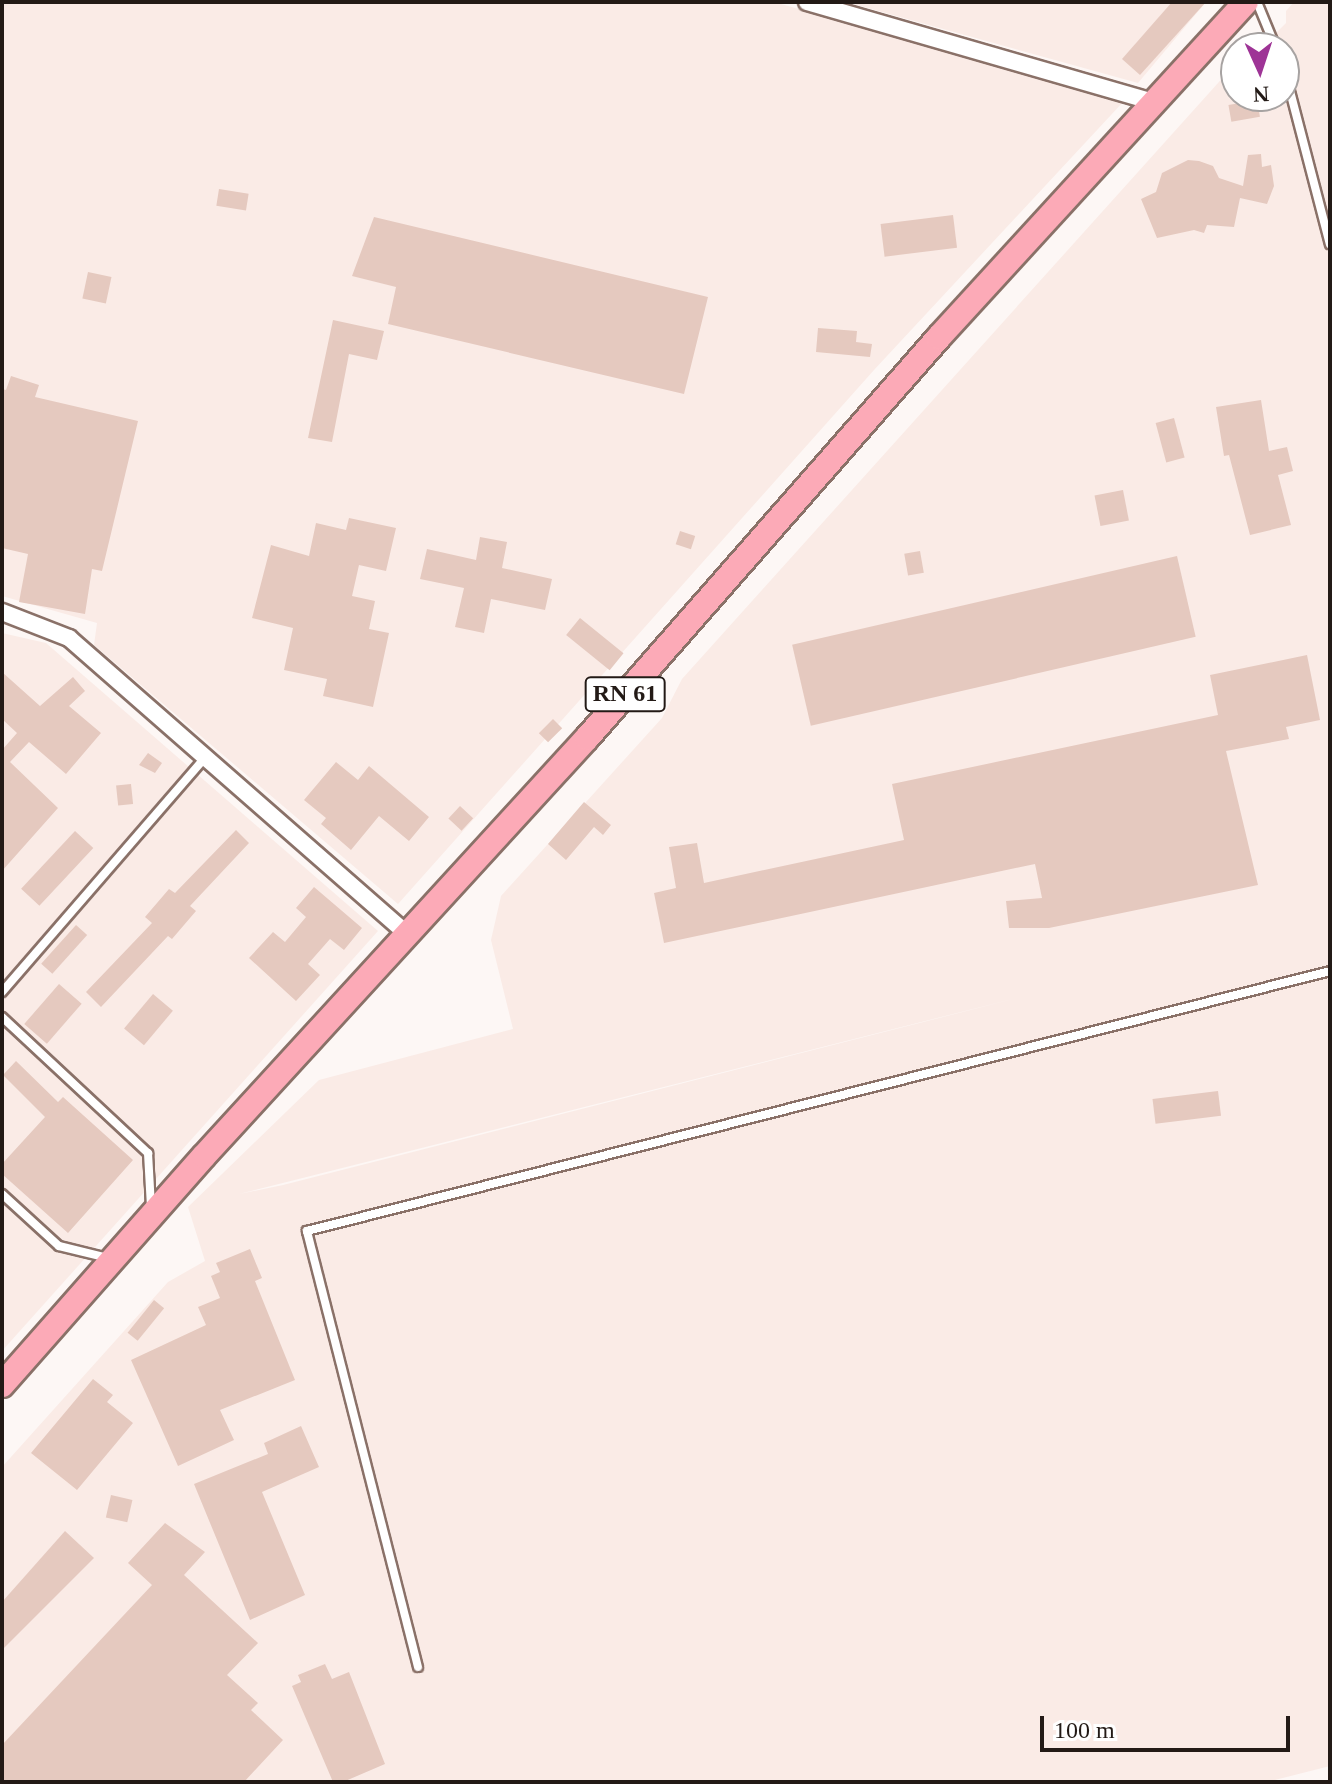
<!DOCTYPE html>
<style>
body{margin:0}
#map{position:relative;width:1332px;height:1784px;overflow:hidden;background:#fdf7f5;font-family:"Times New Roman",serif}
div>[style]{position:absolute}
.built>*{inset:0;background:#faebe6}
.building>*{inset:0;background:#e5c9bf;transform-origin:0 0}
.roads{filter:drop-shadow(2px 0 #8a7168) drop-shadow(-2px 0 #8a7168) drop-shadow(0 2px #8a7168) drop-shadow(0 -2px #8a7168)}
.service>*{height:8px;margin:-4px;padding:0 4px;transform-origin:4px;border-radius:4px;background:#fff}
.minor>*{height:16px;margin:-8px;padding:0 8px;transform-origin:8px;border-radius:8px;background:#fff}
.primary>*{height:24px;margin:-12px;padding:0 12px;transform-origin:12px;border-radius:12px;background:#fcaab7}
span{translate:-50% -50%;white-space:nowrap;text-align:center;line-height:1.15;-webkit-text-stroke:6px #fff;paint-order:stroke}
.shield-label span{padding:2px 6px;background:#fff;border:2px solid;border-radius:6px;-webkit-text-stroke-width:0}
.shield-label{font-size:24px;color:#231a16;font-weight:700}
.frame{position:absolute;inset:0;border:4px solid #231a16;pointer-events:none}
.north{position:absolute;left:1220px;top:32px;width:80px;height:80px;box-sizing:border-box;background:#fff;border:2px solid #a7a3a2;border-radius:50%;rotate:177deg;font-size:22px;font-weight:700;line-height:32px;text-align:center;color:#231a16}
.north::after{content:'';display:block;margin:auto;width:28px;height:36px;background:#9e3496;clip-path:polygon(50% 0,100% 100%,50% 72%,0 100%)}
.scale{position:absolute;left:1040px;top:1716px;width:250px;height:36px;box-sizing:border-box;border:4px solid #231a16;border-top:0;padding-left:10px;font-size:24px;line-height:28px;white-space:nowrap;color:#231a16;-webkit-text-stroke:6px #fff;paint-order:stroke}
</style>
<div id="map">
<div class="built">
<div style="clip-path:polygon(2px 2px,774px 2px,1124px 101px,874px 370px,398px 904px,94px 645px,97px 623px,2px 596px)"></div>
<div style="clip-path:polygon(846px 2px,1206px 2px,1138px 83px)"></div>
<div style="clip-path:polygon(evenodd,1294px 2px,1330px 2px,1330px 1766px,1267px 1782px,2px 1782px,2px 1467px,168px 1282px,205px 1261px,188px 1207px,319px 1080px,513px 1029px,491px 940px,501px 896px,662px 718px,682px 679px,1236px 63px,1236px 96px,1284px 96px,1284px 48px,1261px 48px,1286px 23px,1286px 11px,1294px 2px,1096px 978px,283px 1185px,239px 1194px,1096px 978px)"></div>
<div style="clip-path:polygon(2px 633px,46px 643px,378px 931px,2px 1351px)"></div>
</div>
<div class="building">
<div style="clip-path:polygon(1172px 2px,1206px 2px,1140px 75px,1122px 59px)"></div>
<div style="left:1257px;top:100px;width:17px;height:29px;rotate:80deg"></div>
<div style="clip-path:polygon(1261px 154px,1262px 167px,1271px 165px,1274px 186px,1267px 204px,1240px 198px,1234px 227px,1207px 225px,1204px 233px,1194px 230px,1157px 238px,1141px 199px,1156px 192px,1162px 173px,1188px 160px,1199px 161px,1213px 166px,1219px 178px,1243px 186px,1248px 155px)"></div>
<div style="left:219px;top:189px;width:30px;height:17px;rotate:9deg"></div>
<div style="left:953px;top:215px;width:33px;height:73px;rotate:83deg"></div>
<div style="clip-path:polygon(374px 217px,708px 297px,684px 394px,388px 324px,396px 287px,352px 276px)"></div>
<div style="left:88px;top:272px;width:24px;height:27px;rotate:12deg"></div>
<div style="clip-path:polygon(333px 320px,384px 331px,377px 360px,349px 354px,332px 442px,308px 438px)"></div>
<div style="clip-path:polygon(818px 328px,857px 331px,856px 342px,872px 344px,870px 357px,816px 352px)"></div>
<div style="clip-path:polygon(11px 376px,39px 385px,35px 397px,138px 421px,102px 571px,92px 569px,85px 614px,19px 602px,28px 554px,2px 548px,2px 389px,6px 390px)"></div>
<div style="clip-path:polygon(1261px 400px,1269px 451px,1287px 447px,1293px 471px,1278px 475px,1291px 525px,1250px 535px,1229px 455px,1224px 456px,1216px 407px)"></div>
<div style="left:1174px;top:418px;width:41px;height:19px;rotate:75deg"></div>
<div style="left:1123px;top:490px;width:31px;height:29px;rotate:79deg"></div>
<div style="clip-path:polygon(349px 518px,396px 528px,386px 571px,359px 565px,352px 596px,375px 601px,369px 629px,389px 633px,373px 707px,323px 696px,327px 679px,284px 670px,293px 628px,252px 618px,271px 545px,309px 556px,316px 523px,346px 530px)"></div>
<div style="left:680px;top:531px;width:16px;height:14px;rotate:18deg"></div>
<div style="clip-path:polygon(480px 537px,507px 542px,502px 568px,552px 579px,545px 610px,491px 599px,484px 633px,455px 627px,464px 588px,420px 579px,427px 549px,476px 560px)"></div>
<div style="left:920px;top:551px;width:22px;height:16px;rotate:80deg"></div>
<div style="left:1177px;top:556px;width:83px;height:395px;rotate:77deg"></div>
<div style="left:580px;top:618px;width:56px;height:22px;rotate:39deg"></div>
<div style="clip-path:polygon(1307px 655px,1320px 720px,1286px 727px,1289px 739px,1226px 751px,1258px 885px,1049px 928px,1009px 928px,1006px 901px,1042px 898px,1035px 864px,664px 943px,654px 893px,676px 888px,669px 847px,697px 843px,704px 883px,904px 840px,892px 784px,1218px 715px,1210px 675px)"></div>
<div style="clip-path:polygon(2px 672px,40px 706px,73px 677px,85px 691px,69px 706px,101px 733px,66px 774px,29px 742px,10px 762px,58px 808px,2px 871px,2px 750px,17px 733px,2px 719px)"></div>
<div style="left:553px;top:719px;width:13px;height:20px;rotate:45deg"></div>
<div style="clip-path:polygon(148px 753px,162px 763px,155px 773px,139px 765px)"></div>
<div style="clip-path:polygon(336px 762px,358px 780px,369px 766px,429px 817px,409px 841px,379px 816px,351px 850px,321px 824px,326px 818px,304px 800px)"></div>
<div style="left:131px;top:784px;width:20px;height:15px;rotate:84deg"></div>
<div style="clip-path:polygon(584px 802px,611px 825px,603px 835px,594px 827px,566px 860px,548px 844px)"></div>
<div style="left:460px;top:806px;width:18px;height:17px;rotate:43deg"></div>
<div style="clip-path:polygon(236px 830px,249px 843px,190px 906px,196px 911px,172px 939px,168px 936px,101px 1007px,86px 992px,152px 923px,145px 917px,169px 889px,175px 893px)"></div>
<div style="left:75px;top:831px;width:25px;height:79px;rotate:43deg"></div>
<div style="clip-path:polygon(314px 887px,362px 928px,344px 950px,330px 939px,308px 964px,320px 975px,296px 1001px,249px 958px,273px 932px,285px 942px,306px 917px,296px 908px)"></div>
<div style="left:76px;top:925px;width:15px;height:52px;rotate:42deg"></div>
<div style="left:59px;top:984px;width:30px;height:53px;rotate:41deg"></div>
<div style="left:153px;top:994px;width:26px;height:45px;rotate:40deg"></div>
<div style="clip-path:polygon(16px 1061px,58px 1102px,63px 1097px,133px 1160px,68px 1233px,2px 1174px,2px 1164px,45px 1117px,3px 1075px)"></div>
<div style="left:1218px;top:1091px;width:25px;height:66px;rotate:83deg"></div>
<div style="clip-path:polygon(250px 1249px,262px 1278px,255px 1281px,295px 1380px,220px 1410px,234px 1440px,178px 1466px,131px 1360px,206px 1325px,198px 1307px,220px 1298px,211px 1276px,220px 1272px,216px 1263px)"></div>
<div style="left:154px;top:1300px;width:13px;height:42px;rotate:39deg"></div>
<div style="clip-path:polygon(93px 1379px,113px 1395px,107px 1402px,133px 1423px,77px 1490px,31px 1453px)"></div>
<div style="clip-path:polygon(301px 1426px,319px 1467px,262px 1492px,305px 1595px,250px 1620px,194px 1484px,268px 1454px,264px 1443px)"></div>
<div style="left:111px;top:1495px;width:22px;height:23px;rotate:13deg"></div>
<div style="clip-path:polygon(165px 1523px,205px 1552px,184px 1575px,258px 1643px,227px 1675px,258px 1703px,251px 1710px,283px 1740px,244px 1782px,2px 1782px,2px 1745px,152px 1585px,128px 1563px)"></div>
<div style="clip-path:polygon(65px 1531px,94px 1558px,2px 1650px,2px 1602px)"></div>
<div style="clip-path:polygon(325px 1664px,332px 1679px,349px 1672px,385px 1764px,343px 1782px,333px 1782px,292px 1686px,301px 1682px,298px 1675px)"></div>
</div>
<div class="roads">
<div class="service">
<div style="left:1257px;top:2px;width:50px;rotate:67.6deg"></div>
<div style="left:1284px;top:68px;width:182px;rotate:75.4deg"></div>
<div style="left:2px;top:992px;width:310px;rotate:-49.1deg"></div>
<div style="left:2px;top:1017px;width:200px;rotate:43deg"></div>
<div style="left:148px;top:1153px;width:53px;rotate:86.8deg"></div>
<div style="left:2px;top:1194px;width:77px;rotate:42.4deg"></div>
<div style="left:59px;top:1246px;width:50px;rotate:13.8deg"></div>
<div style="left:418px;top:1667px;width:450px;rotate:-104.3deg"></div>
<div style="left:307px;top:1231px;width:1056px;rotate:-14.26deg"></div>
</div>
<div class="minor">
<div style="left:807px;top:2px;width:364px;rotate:16.1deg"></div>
<div style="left:2px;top:612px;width:72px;rotate:21.2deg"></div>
<div style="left:69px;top:638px;width:449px;rotate:41.2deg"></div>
</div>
<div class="primary">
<div style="left:2px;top:1385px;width:305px;rotate:-48.6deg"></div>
<div style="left:204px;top:1156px;width:567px;rotate:-47.5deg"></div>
<div style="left:587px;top:738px;width:534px;rotate:-48.72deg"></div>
<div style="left:939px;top:337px;width:454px;rotate:-47.5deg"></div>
</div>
</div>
<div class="shield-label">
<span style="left:625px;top:694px">RN 61</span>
</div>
<div class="frame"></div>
<div class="north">N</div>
<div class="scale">100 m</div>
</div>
